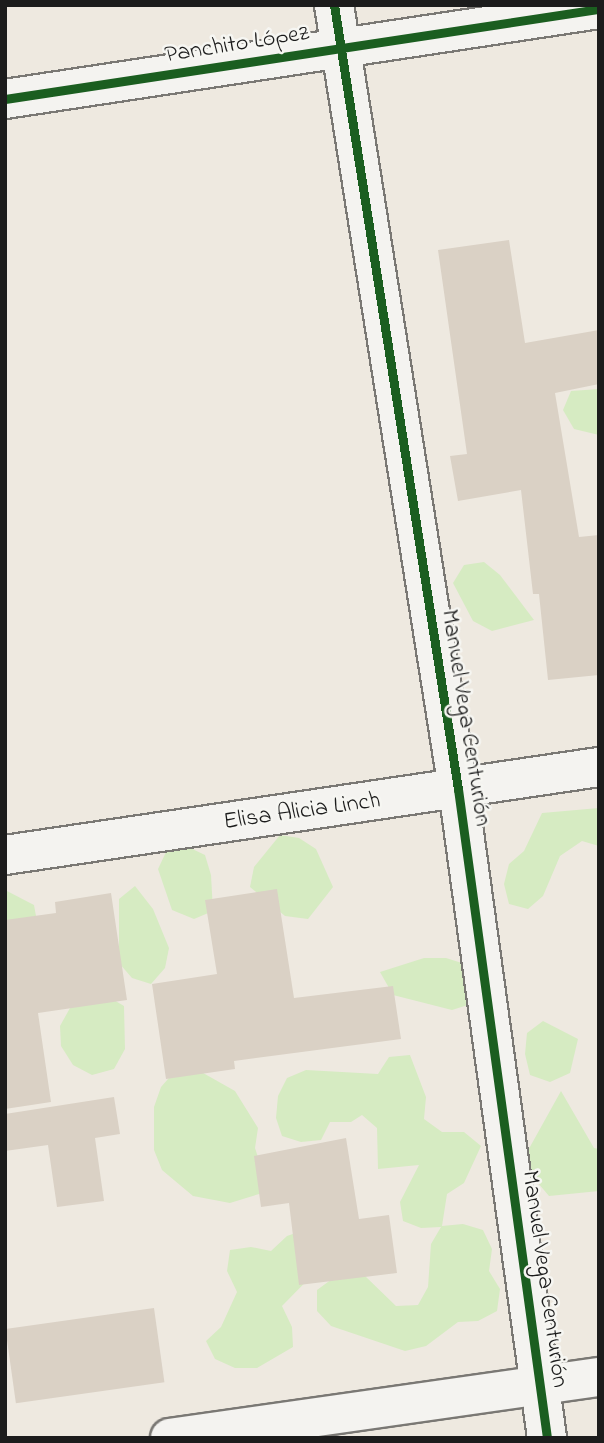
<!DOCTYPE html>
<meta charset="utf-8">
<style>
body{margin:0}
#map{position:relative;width:604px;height:1443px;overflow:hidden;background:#eee9e0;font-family:"Indie Flower",sans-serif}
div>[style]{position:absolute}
.green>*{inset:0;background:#d6ebc2}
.building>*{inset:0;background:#dad1c5;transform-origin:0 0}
.roads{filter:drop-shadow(2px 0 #7a7874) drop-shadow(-2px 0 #7a7874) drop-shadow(0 2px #7a7874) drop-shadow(0 -2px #7a7874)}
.minor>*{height:38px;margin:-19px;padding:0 19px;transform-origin:19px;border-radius:19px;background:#f4f3f0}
.cycleway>*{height:9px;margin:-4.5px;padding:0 4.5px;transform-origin:4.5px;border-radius:4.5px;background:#1b5e20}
span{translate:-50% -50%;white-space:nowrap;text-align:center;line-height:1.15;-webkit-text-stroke:5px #f6f6f2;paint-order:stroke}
.street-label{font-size:24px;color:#1c1c1c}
.frame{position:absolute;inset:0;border:7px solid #1c1c1c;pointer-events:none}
</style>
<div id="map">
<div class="green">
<div style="clip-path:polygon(599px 389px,599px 435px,574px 429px,563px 410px,571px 391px)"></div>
<div style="clip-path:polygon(484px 562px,500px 575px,534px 620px,492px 631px,473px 621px,453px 583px,464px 565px)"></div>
<div style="clip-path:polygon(599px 808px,599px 846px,582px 841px,560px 856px,543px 896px,528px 909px,509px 904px,504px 884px,509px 864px,524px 851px,542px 813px)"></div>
<div style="clip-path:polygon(280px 835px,299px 838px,316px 849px,333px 887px,308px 919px,285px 916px,250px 887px,254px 867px)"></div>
<div style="clip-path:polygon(186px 846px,205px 855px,211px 875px,213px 911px,194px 919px,172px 910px,158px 869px,167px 850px)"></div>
<div style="clip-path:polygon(135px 886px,153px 909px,169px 948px,165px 968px,151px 984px,132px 978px,119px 963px,119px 899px)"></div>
<div style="clip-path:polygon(5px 890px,34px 905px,38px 927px,5px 953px)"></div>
<div style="clip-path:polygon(424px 958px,446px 958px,465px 964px,471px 1004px,452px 1010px,393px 995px,380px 972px)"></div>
<div style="clip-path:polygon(107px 996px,124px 1006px,125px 1049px,114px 1069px,92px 1075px,73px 1065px,61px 1046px,60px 1026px,70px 1008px)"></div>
<div style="clip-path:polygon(543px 1021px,578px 1039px,570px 1073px,550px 1082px,530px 1075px,525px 1054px,527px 1033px)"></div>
<div style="clip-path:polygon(410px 1055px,426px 1097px,424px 1119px,442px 1132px,464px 1132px,481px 1146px,464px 1183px,447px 1194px,442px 1226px,463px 1224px,483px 1230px,492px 1249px,489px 1271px,500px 1289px,497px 1311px,478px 1321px,458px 1322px,426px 1346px,405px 1351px,331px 1326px,317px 1311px,317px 1290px,343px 1271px,365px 1276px,396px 1306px,418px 1305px,428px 1287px,431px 1244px,441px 1227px,421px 1228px,403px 1221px,400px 1202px,419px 1165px,378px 1169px,377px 1128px,362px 1115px,351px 1122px,330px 1122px,321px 1140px,301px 1142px,282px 1136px,276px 1118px,278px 1096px,287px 1078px,306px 1070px,378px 1074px,389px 1057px)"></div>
<div style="clip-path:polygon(196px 1069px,235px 1091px,258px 1128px,255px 1148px,269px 1191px,230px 1203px,193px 1196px,162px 1170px,154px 1150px,154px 1107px,161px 1087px,175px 1071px)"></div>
<div style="clip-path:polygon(561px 1091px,594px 1148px,599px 1149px,599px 1191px,549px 1196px,521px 1163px)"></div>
<div style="clip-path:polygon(307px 1229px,340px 1247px,282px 1306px,292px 1327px,293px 1347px,257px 1368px,235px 1368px,215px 1359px,206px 1341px,221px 1327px,237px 1292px,227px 1271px,230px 1250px,251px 1247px,271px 1251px,287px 1236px)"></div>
</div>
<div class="building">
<div style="clip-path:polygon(509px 240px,525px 343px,599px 330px,599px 384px,555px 393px,579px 537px,599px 535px,599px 675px,548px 680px,539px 594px,533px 594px,521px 490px,458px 501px,450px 456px,467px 454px,438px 250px)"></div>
<div style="clip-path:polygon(277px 889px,294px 998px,393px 986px,401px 1039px,234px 1061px,235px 1069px,166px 1079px,152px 984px,217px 974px,205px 900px)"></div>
<div style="clip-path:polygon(111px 893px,127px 1000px,38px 1013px,51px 1102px,5px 1109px,5px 920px,56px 913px,55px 902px)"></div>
<div style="clip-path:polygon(114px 1097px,120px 1134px,95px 1138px,104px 1201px,57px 1207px,48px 1145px,5px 1151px,5px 1114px)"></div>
<div style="clip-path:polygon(346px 1138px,359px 1219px,389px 1215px,397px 1273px,299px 1285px,289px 1203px,261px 1207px,254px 1156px)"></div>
<div style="left:154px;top:1308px;width:75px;height:150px;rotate:82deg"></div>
</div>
<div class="roads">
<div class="minor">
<div style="left:334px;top:5px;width:794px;rotate:81.01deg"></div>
<div style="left:458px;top:789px;width:655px;rotate:82.19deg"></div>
<div style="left:5px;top:99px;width:601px;rotate:-8.62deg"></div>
<div style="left:5px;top:855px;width:600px;rotate:-8.43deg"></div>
<div style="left:170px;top:1438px;width:433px;rotate:-8.1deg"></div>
</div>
</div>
<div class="cycleway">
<div style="left:334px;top:5px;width:794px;rotate:81.01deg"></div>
<div style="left:458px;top:789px;width:655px;rotate:82.19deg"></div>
<div style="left:5px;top:99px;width:601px;rotate:-8.62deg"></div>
</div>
<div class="street-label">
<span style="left:237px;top:45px;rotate:-9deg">Panchito López</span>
<span style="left:465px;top:718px;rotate:81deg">Manuel Vega Centurión</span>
<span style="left:302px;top:812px;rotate:-8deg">Elisa Alicia Linch</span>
<span style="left:544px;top:1279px;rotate:82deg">Manuel Vega Centurión</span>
</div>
<div class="frame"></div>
</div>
